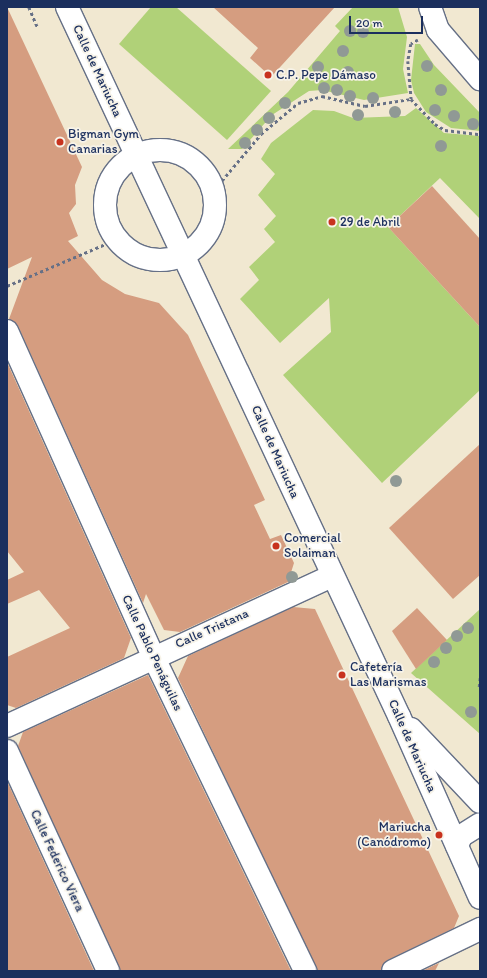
<!DOCTYPE html>
<meta charset="utf-8">
<style>
body{margin:0}
#map{position:relative;width:487px;height:978px;overflow:hidden;background:#f1e8d1;font-family:Itim,sans-serif}
div>[style]{position:absolute}
.green>*{inset:0;background:#b0d178}
.building>*{inset:0;background:#d59d80}
.path>*{height:2.5px;margin-top:-1.25px;transform-origin:0;background:repeating-linear-gradient(90deg,#667086 0 3px,transparent 0 6px)}
.roads{filter:drop-shadow(1px 0 #667086) drop-shadow(-1px 0 #667086) drop-shadow(0 1px #667086) drop-shadow(0 -1px #667086)}
.street>*{height:22px;margin:-11px;padding:0 11px;transform-origin:11px;border-radius:11px;background:#fff}
.street>.ring{margin:-11px;padding:0;box-sizing:content-box;background:none;border:22px solid #fff;border-radius:50%}
.trees>*{width:12px;height:12px;margin:-6px;border-radius:50%;background:#909995}
.dots>*{width:11px;height:11px;translate:-50% -50%;box-sizing:border-box;border:2px solid #f7f3e8;border-radius:50%}
span{translate:-50% -50%;white-space:nowrap;text-align:center;line-height:1.15;-webkit-text-stroke:3.5px #f7f3e8;paint-order:stroke}
.street-label{font-size:13px;color:#1b2f5e}
.poi-label{font-size:13px;color:#1b2f5e}
.left{translate:0 -50%;text-align:left}
.right{translate:-100% -50%;text-align:right}
.frame{position:absolute;inset:0;border:8px solid #1b2f5e;pointer-events:none}
.scale{position:absolute;left:349px;top:16px;width:74px;height:18px;box-sizing:border-box;border:2px solid #1b2f5e;border-top:0;padding-left:5px;font-size:12px;line-height:14px;white-space:nowrap;color:#1b2f5e;-webkit-text-stroke:3px #f7f3e8;paint-order:stroke}
</style>
<div id="map">
<div class="green">
<div style="clip-path:polygon(151px 7px,176px 7px,271px 91px,227px 140px,119px 44px)"></div>
<div style="clip-path:polygon(353px 7px,398px 7px,407px 37px,403px 69px,408px 93px,364px 100px,322px 90px,309px 91px,272px 115px,242px 149px,228px 149px,288px 92px,340px 31px,335px 26px)"></div>
<div style="clip-path:polygon(415px 44px,420px 44px,434px 65px,480px 113px,480px 131px,451px 128px,426px 112px,414px 93px,411px 80px)"></div>
<div style="clip-path:polygon(416px 108px,444px 133px,480px 136px,480px 219px,440px 178px,388px 227px,480px 327px,480px 390px,382px 483px,283px 375px,331px 332px,329px 298px,280px 343px,240px 299px,259px 280px,249px 267px,275px 242px,264px 229px,276px 216px,258px 195px,275px 174px,261px 159px,271px 143px,313px 110px,334px 111px,353px 118px,405px 116px)"></div>
<div style="clip-path:polygon(480px 609px,480px 734px,411px 673px)"></div>
</div>
<div class="building">
<div style="clip-path:polygon(7px 7px,82px 167px,75px 185px,76px 204px,69px 213px,78px 236px,68px 241px,102px 280px,125px 294px,159px 303px,188px 335px,265px 500px,254px 505px,270px 539px,281px 535px,294px 563px,288px 582px,180px 632px,164px 630px,146px 594px,143px 603px,18px 326px,9px 319px,32px 257px,7px 269px)"></div>
<div style="clip-path:polygon(213px 7px,335px 7px,271px 77px,250px 58px,258px 48px)"></div>
<div style="clip-path:polygon(432px 186px,480px 239px,480px 327px,388px 227px)"></div>
<div style="clip-path:polygon(7px 362px,131px 638px,124px 658px,16px 708px,7px 705px,7px 657px,70px 628px,39px 590px,7px 604px,7px 580px,24px 572px,7px 551px)"></div>
<div style="clip-path:polygon(480px 444px,480px 575px,453px 599px,389px 528px)"></div>
<div style="clip-path:polygon(293px 607px,315px 609px,459px 916px,454px 928px,388px 960px,381px 971px,317px 971px,178px 678px,188px 656px)"></div>
<div style="clip-path:polygon(417px 608px,447px 640px,416px 669px,392px 631px)"></div>
<div style="clip-path:polygon(148px 675px,291px 971px,120px 971px,18px 746px,23px 732px)"></div>
<div style="clip-path:polygon(7px 781px,94px 971px,7px 971px)"></div>
<div style="clip-path:polygon(439px 963px,435px 971px,422px 971px)"></div>
</div>
<div class="path">
<div style="left:29px;top:7px;width:23px;rotate:67deg"></div>
<div style="left:418px;top:40px;width:8px;rotate:150deg"></div>
<div style="left:411px;top:44px;width:17px;rotate:100deg"></div>
<div style="left:408px;top:61px;width:38px;rotate:85deg"></div>
<div style="left:411px;top:99px;width:35px;rotate:46deg"></div>
<div style="left:435px;top:124px;width:12px;rotate:31deg"></div>
<div style="left:445px;top:130px;width:35px;rotate:7deg"></div>
<div style="left:214px;top:190px;width:73px;rotate:-50deg"></div>
<div style="left:261px;top:134px;width:48px;rotate:-40deg"></div>
<div style="left:298px;top:103px;width:25px;rotate:-16deg"></div>
<div style="left:322px;top:96px;width:44px;rotate:13.1deg"></div>
<div style="left:365px;top:106px;width:47px;rotate:-8.7deg"></div>
<div style="left:7px;top:286px;width:120px;rotate:-23.1deg"></div>
<div style="left:479px;top:687px;width:10px;rotate:-84deg"></div>
</div>
<div class="roads">
<div class="street">
<div style="left:67px;top:7px;width:783px;rotate:64.91deg"></div>
<div style="left:399px;top:716px;width:199px;rotate:66deg"></div>
<div style="left:430px;top:7px;width:24px;rotate:71deg"></div>
<div style="left:438px;top:30px;width:65px;rotate:49.4deg"></div>
<div class="ring" style="left:105px;top:150px;width:88px;height:88px"></div>
<div style="left:7px;top:331px;width:356px;rotate:65.8deg"></div>
<div style="left:153px;top:656px;width:350px;rotate:64.2deg"></div>
<div style="left:7px;top:726px;width:357px;rotate:-24.8deg"></div>
<div style="left:411px;top:729px;width:100px;rotate:46.6deg"></div>
<div style="left:7px;top:751px;width:242px;rotate:65.3deg"></div>
<div style="left:457px;top:846px;width:11px;rotate:-68deg"></div>
<div style="left:461px;top:836px;width:22px;rotate:-32deg"></div>
<div style="left:393px;top:971px;width:97px;rotate:-25.8deg"></div>
</div>
</div>
<div class="trees">
<div style="left:350px;top:31px"></div>
<div style="left:363px;top:32px"></div>
<div style="left:343px;top:51px"></div>
<div style="left:427px;top:66px"></div>
<div style="left:318px;top:67px"></div>
<div style="left:348px;top:72px"></div>
<div style="left:324px;top:88px"></div>
<div style="left:337px;top:90px"></div>
<div style="left:441px;top:90px"></div>
<div style="left:350px;top:96px"></div>
<div style="left:373px;top:98px"></div>
<div style="left:285px;top:103px"></div>
<div style="left:435px;top:110px"></div>
<div style="left:395px;top:112px"></div>
<div style="left:358px;top:115px"></div>
<div style="left:454px;top:116px"></div>
<div style="left:269px;top:118px"></div>
<div style="left:473px;top:124px"></div>
<div style="left:257px;top:130px"></div>
<div style="left:245px;top:143px"></div>
<div style="left:441px;top:146px"></div>
<div style="left:396px;top:481px"></div>
<div style="left:292px;top:577px"></div>
<div style="left:468px;top:628px"></div>
<div style="left:457px;top:636px"></div>
<div style="left:446px;top:648px"></div>
<div style="left:434px;top:662px"></div>
<div style="left:471px;top:712px"></div>
</div>
<div class="dots">
<div style="left:268px;top:75px;background:#c8321e"></div>
<div style="left:60px;top:142px;background:#c8321e"></div>
<div style="left:332px;top:222px;background:#c8321e"></div>
<div style="left:276px;top:546px;background:#c8321e"></div>
<div style="left:342px;top:675px;background:#c8321e"></div>
<div style="left:439px;top:835px;background:#c8321e"></div>
</div>
<div class="street-label">
<span style="left:97px;top:71px;rotate:65deg">Calle de Mariucha</span>
<span style="left:275px;top:452px;rotate:66deg">Calle de Mariucha</span>
<span style="left:212px;top:629px;rotate:-24deg">Calle Tristana</span>
<span style="left:152px;top:653px;rotate:65deg">Calle Pablo Penáguilas</span>
<span style="left:412px;top:746px;rotate:66deg">Calle de Mariucha</span>
<span style="left:57px;top:861px;rotate:65deg">Calle Federico Viera</span>
</div>
<div class="poi-label">
<span class="left" style="left:276px;top:75px">C.P. Pepe Dámaso</span>
<span class="left" style="left:68px;top:142px">Bigman Gym<br>Canarias</span>
<span class="left" style="left:340px;top:222px">29 de Abril</span>
<span class="left" style="left:284px;top:546px">Comercial<br>Solaiman</span>
<span class="left" style="left:350px;top:675px">Cafetería<br>Las Marismas</span>
<span class="right" style="left:431px;top:835px">Mariucha<br>(Canódromo)</span>
</div>
<div class="frame"></div>
<div class="scale">20 m</div>
</div>
